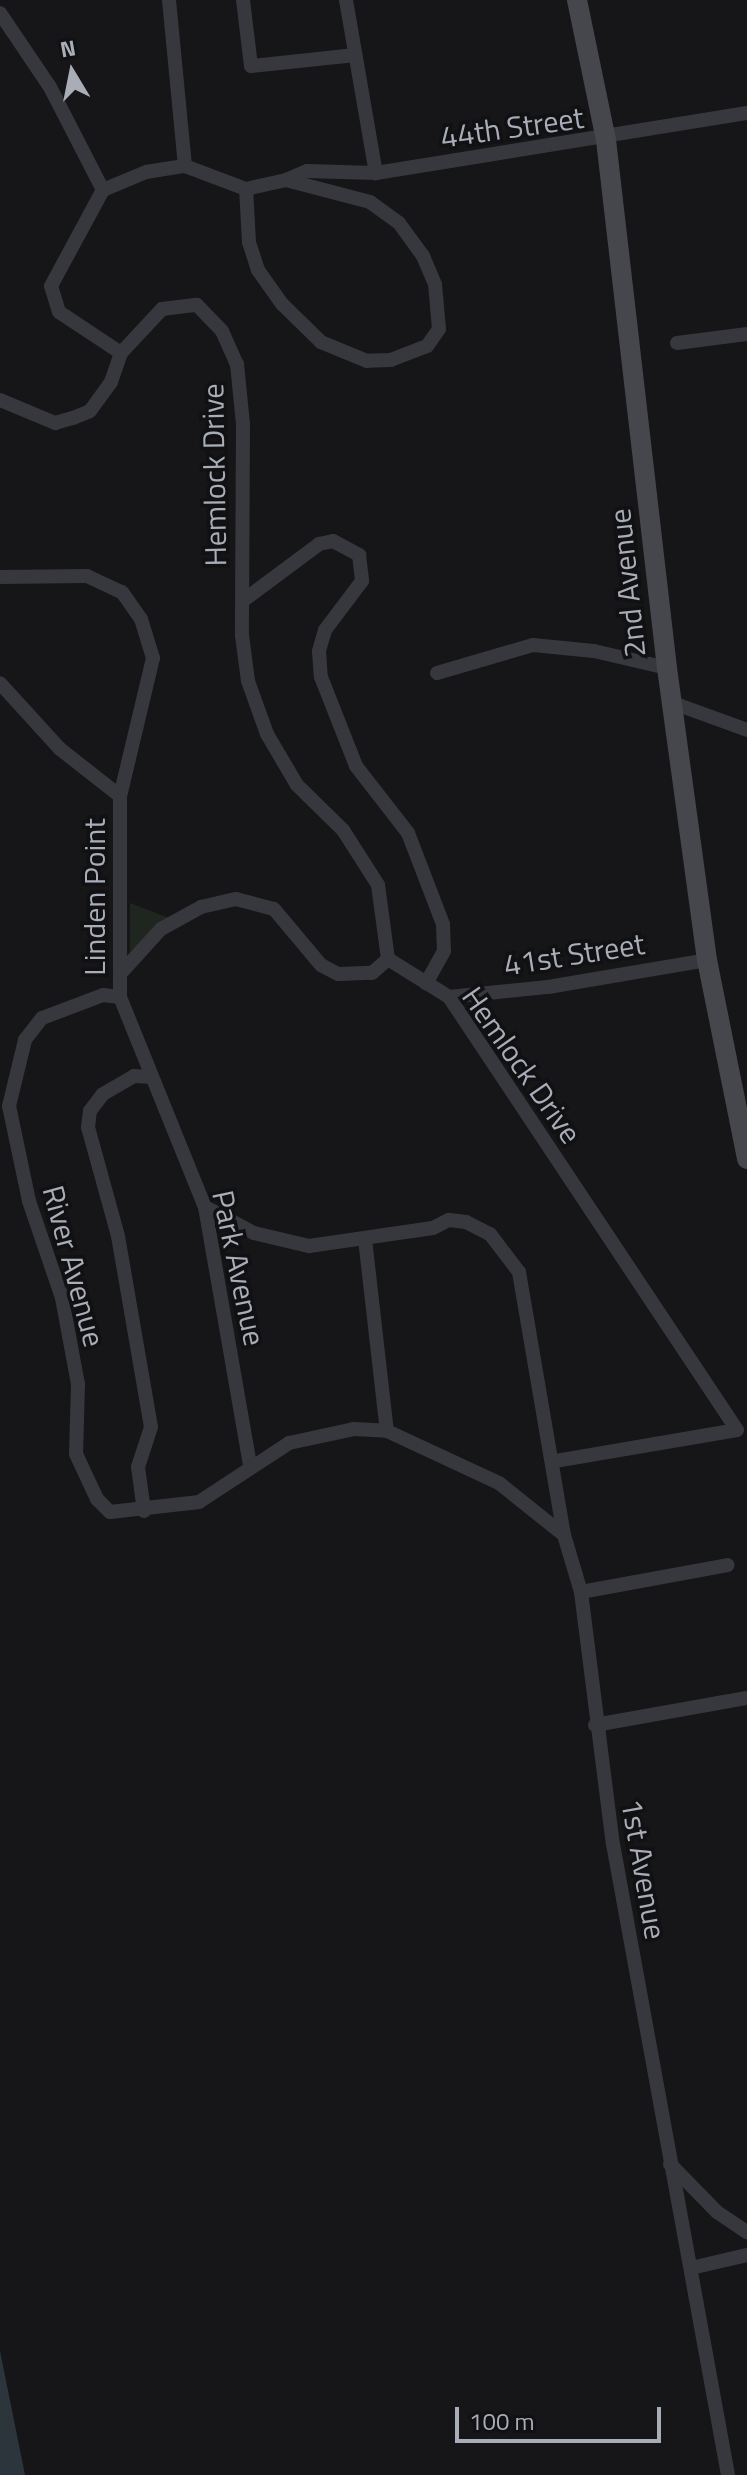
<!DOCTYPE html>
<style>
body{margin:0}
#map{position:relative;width:747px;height:2475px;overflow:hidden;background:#161618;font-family:"Titillium Web",sans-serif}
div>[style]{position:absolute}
.green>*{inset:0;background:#1e261f}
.water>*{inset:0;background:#2c353c}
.street>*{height:14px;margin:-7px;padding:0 7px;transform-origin:7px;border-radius:7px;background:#37383d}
.secondary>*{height:20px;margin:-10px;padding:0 10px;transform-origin:10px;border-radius:10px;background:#45474d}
span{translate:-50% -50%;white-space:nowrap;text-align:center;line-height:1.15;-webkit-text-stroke:7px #111113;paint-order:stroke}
.street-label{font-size:30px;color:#a8adb8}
.north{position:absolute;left:32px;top:32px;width:80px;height:80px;-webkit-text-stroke:6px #111113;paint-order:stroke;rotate:350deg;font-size:22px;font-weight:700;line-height:32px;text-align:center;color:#a8adb8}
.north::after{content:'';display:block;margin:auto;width:28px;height:36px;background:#a8adb8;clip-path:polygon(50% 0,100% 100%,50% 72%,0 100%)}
.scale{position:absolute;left:455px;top:2407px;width:206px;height:36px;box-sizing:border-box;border:4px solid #a8adb8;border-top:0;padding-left:10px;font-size:24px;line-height:28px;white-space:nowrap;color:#a8adb8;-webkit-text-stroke:6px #111113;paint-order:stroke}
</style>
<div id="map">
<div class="green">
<div style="clip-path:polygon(130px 903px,169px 918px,130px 952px)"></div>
</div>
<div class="water">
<div style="clip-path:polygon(0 2351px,25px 2475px,0 2475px)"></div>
</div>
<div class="street">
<div style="left:169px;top:0;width:167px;rotate:84.5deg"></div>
<div style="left:243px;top:0;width:66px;rotate:83.1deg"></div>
<div style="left:251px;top:66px;width:105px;rotate:-6deg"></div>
<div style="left:346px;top:0;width:176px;rotate:80.2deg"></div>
<div style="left:0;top:13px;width:89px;rotate:56deg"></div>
<div style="left:50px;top:87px;width:116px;rotate:62.8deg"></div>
<div style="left:286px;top:180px;width:87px;rotate:14.7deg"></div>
<div style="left:370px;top:202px;width:36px;rotate:36deg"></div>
<div style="left:399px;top:223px;width:41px;rotate:54deg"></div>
<div style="left:423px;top:256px;width:30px;rotate:67deg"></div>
<div style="left:435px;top:284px;width:45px;rotate:84.9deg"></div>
<div style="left:439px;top:329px;width:21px;rotate:125deg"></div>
<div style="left:427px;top:346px;width:39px;rotate:159deg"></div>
<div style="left:391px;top:360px;width:24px;rotate:178deg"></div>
<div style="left:367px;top:361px;width:50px;rotate:-157.6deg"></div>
<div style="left:321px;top:342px;width:54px;rotate:-135.7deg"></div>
<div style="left:282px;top:304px;width:42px;rotate:-125.2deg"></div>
<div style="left:258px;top:270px;width:29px;rotate:-108deg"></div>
<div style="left:249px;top:242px;width:53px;rotate:-93.2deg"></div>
<div style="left:246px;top:189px;width:41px;rotate:-12.7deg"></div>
<div style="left:286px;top:180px;width:23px;rotate:-23deg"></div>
<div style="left:307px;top:171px;width:69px;rotate:1.7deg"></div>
<div style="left:376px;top:173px;width:376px;rotate:-9.2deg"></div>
<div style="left:677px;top:343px;width:71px;rotate:-7.3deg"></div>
<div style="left:121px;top:353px;width:74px;rotate:-146.5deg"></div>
<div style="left:59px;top:312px;width:27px;rotate:-107deg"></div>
<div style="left:51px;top:286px;width:109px;rotate:-61.6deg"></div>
<div style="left:103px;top:190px;width:47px;rotate:-22.7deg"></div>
<div style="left:146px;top:172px;width:39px;rotate:-9deg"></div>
<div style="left:185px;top:166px;width:65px;rotate:20.7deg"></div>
<div style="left:0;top:400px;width:60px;rotate:22.7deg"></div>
<div style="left:55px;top:423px;width:19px;rotate:-16deg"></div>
<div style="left:73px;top:418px;width:18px;rotate:-22deg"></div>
<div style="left:90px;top:411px;width:36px;rotate:-54deg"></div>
<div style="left:111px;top:382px;width:31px;rotate:-71deg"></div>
<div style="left:121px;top:353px;width:60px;rotate:-47deg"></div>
<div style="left:162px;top:309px;width:35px;rotate:-7deg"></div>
<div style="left:197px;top:305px;width:36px;rotate:46deg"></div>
<div style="left:222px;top:331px;width:36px;rotate:66deg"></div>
<div style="left:237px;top:364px;width:60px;rotate:84.3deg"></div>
<div style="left:243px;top:424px;width:211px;rotate:90.3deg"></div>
<div style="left:242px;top:635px;width:46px;rotate:82.6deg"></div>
<div style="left:248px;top:681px;width:56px;rotate:70.3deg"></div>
<div style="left:267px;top:734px;width:59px;rotate:59.5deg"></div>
<div style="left:297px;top:785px;width:64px;rotate:44.4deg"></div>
<div style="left:343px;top:830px;width:65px;rotate:57.5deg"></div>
<div style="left:378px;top:885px;width:75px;rotate:82.3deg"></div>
<div style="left:0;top:577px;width:87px;rotate:-0.7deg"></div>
<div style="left:87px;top:576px;width:38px;rotate:25deg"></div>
<div style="left:122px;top:592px;width:33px;rotate:55deg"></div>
<div style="left:141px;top:619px;width:41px;rotate:72.9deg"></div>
<div style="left:153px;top:658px;width:142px;rotate:103.4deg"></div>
<div style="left:120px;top:796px;width:76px;rotate:-141.9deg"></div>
<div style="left:60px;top:749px;width:89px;rotate:-132.3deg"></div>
<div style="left:244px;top:600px;width:94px;rotate:-36.7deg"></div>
<div style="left:319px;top:544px;width:14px;rotate:-12deg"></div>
<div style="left:333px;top:541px;width:30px;rotate:28deg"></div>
<div style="left:359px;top:555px;width:26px;rotate:83deg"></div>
<div style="left:362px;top:581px;width:61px;rotate:127.1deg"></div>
<div style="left:325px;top:630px;width:22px;rotate:106deg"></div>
<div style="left:319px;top:651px;width:26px;rotate:86deg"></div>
<div style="left:321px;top:677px;width:96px;rotate:68.5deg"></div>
<div style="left:356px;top:766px;width:85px;rotate:52.2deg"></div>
<div style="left:408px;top:833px;width:97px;rotate:69deg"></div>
<div style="left:443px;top:924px;width:27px;rotate:88deg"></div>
<div style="left:444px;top:951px;width:37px;rotate:119deg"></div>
<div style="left:437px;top:673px;width:100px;rotate:-16.3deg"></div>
<div style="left:533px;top:645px;width:61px;rotate:5.6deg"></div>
<div style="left:594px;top:651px;width:75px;rotate:13.1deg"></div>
<div style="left:673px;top:703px;width:79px;rotate:20deg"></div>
<div style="left:120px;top:796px;width:201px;rotate:90deg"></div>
<div style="left:120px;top:997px;width:227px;rotate:68deg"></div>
<div style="left:205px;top:1207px;width:263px;rotate:80.1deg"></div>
<div style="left:388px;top:959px;width:72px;rotate:31.9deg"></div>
<div style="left:449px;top:997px;width:520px;rotate:56.37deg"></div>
<div style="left:737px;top:1430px;width:185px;rotate:170.3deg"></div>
<div style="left:120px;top:974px;width:61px;rotate:-47.7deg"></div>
<div style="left:161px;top:929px;width:46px;rotate:-28.8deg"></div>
<div style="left:201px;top:907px;width:36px;rotate:-13deg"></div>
<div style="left:236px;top:899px;width:39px;rotate:15deg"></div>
<div style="left:274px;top:909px;width:73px;rotate:50deg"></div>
<div style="left:321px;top:965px;width:19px;rotate:28deg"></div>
<div style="left:338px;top:974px;width:34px;rotate:-2deg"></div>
<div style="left:372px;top:973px;width:21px;rotate:-41deg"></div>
<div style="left:120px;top:997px;width:17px;rotate:-173deg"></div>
<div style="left:103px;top:995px;width:65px;rotate:159.3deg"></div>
<div style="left:42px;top:1018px;width:28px;rotate:128deg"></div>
<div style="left:25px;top:1040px;width:68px;rotate:103.6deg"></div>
<div style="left:9px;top:1106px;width:97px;rotate:78.1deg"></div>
<div style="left:29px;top:1201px;width:102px;rotate:71.2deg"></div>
<div style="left:62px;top:1298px;width:87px;rotate:79.5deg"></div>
<div style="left:78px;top:1384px;width:70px;rotate:91.6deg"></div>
<div style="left:76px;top:1454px;width:50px;rotate:65deg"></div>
<div style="left:97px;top:1499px;width:18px;rotate:45deg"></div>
<div style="left:110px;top:1512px;width:90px;rotate:-6.4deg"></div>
<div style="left:199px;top:1502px;width:108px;rotate:-33.2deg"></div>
<div style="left:289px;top:1443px;width:66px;rotate:-12.2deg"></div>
<div style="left:354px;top:1429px;width:33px;rotate:3deg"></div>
<div style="left:387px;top:1431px;width:123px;rotate:24.9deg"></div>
<div style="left:499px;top:1483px;width:83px;rotate:38.7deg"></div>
<div style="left:449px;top:997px;width:100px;rotate:-5.8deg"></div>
<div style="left:548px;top:987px;width:161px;rotate:-9.6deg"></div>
<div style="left:205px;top:1207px;width:55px;rotate:28deg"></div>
<div style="left:254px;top:1233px;width:57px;rotate:13.3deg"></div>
<div style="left:309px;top:1246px;width:125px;rotate:-8.3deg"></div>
<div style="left:433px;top:1228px;width:18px;rotate:-27deg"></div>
<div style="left:449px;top:1220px;width:17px;rotate:7deg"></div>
<div style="left:466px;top:1222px;width:27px;rotate:27deg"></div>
<div style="left:490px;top:1234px;width:48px;rotate:52.7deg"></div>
<div style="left:519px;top:1272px;width:267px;rotate:80.3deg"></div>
<div style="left:564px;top:1535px;width:59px;rotate:73.4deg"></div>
<div style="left:581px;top:1592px;width:254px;rotate:82.8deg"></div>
<div style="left:613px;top:1844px;width:641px;rotate:79.67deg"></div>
<div style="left:365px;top:1239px;width:193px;rotate:83.5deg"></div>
<div style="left:144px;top:1511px;width:44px;rotate:-97.8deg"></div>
<div style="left:138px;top:1467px;width:42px;rotate:-72deg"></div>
<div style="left:151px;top:1427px;width:194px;rotate:-99.8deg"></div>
<div style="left:118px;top:1236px;width:113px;rotate:-105.4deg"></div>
<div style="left:88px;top:1127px;width:16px;rotate:-83deg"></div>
<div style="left:90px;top:1111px;width:21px;rotate:-53deg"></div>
<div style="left:103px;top:1094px;width:36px;rotate:-30deg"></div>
<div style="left:134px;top:1076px;width:17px;rotate:3deg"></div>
<div style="left:581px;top:1592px;width:149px;rotate:-10.4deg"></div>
<div style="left:595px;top:1725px;width:154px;rotate:-10.1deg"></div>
<div style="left:670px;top:2164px;width:67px;rotate:45.6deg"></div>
<div style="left:717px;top:2212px;width:36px;rotate:34deg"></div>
<div style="left:691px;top:2268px;width:57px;rotate:-13.1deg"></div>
</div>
<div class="secondary">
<div style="left:577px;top:0;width:143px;rotate:78.3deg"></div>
<div style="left:606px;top:140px;width:532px;rotate:83.41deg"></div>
<div style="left:667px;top:668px;width:295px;rotate:82.2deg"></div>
<div style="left:707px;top:960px;width:203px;rotate:78.6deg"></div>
</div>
<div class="street-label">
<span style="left:512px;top:127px;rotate:-8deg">44th Street</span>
<span style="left:214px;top:475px;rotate:-91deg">Hemlock Drive</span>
<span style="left:627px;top:583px;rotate:-96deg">2nd Avenue</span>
<span style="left:94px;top:897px;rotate:-90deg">Linden Point</span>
<span style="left:574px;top:954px;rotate:-9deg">41st Street</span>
<span style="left:522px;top:1065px;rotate:55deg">Hemlock Drive</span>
<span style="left:74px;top:1266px;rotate:75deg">River Avenue</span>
<span style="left:239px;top:1268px;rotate:78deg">Park Avenue</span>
<span style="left:644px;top:1869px;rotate:80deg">1st Avenue</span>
</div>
<div class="north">N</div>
<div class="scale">100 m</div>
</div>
